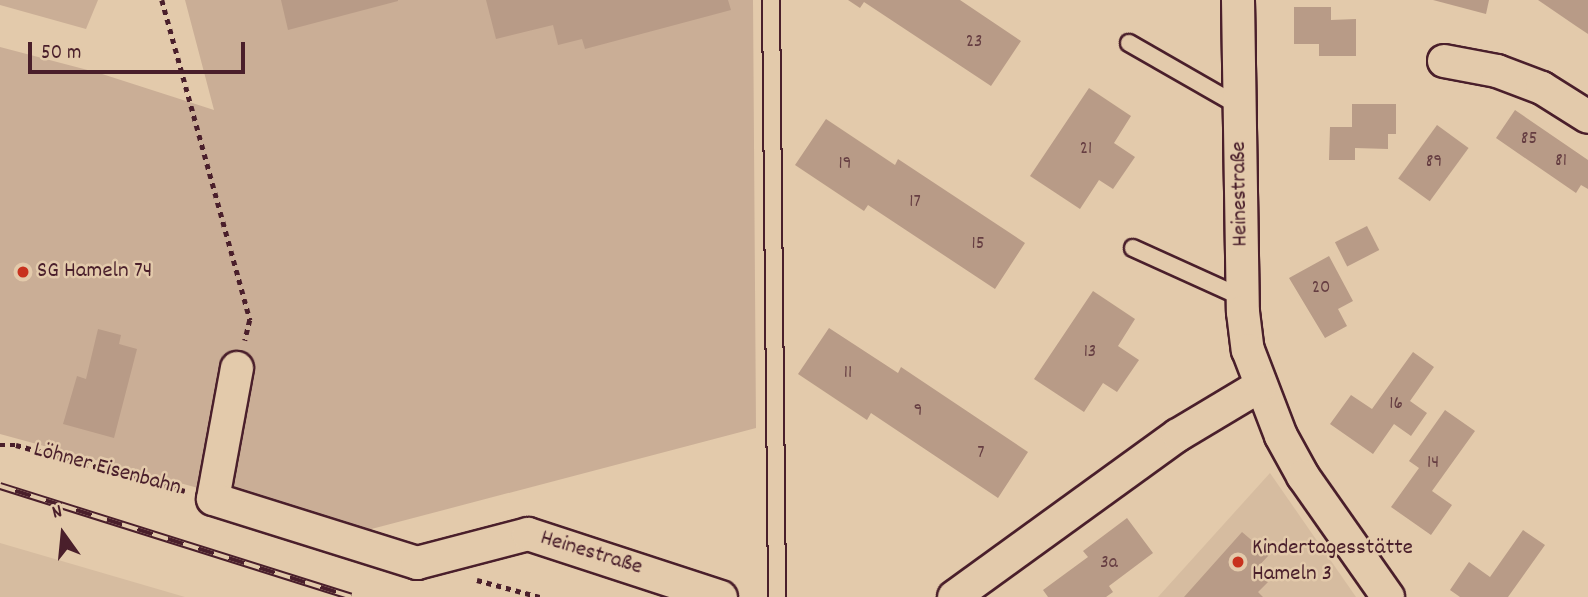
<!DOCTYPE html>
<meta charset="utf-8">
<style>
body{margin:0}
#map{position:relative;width:1588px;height:597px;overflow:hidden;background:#e3caab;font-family:Dekko,sans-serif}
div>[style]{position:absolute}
.built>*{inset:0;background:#d6bca0}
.green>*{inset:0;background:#caae96}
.building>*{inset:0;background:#b89b87;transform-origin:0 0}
.path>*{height:4.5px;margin-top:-2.25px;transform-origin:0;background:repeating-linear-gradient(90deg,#4a1f2b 0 5px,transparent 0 10px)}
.roads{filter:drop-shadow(2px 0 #4a1f2b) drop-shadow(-2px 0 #4a1f2b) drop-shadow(0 2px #4a1f2b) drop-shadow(0 -2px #4a1f2b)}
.lane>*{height:16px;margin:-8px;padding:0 8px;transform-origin:8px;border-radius:8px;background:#e3caab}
.street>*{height:32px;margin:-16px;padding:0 16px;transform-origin:16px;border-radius:16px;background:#e3caab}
.rail>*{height:8px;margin-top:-4px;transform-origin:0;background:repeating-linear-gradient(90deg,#e3caab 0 16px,#4a1f2b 0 32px);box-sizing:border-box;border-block:2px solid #4a1f2b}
.dots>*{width:19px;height:19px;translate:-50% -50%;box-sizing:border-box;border:4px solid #e3caab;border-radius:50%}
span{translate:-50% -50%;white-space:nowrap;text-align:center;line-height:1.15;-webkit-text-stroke:5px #e3caab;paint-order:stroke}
.number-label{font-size:19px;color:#663e42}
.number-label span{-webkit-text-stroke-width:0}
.street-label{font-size:23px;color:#4a1f2b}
.poi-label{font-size:23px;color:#4a1f2b}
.left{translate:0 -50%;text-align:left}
.north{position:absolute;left:28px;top:499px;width:70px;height:70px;-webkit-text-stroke:5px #e3caab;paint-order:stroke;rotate:345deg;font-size:19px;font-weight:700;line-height:28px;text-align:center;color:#4a1f2b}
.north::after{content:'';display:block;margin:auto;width:24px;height:32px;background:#4a1f2b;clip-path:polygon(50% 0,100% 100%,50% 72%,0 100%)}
.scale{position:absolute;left:28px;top:42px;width:217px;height:32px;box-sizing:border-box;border:4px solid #4a1f2b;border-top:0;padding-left:9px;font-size:21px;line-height:24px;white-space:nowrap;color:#4a1f2b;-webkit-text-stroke:5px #e3caab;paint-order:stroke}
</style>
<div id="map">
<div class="built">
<div style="clip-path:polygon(1270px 473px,1356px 597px,1158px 597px)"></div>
<div style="clip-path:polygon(0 543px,185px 597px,0 597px)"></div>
</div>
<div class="green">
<div style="clip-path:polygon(0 0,98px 0,86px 29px,0 5px)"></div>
<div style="clip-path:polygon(185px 0,753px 0,756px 428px,360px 532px,0 434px,0 47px,99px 73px,214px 110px)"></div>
</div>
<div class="building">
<div style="clip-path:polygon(281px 0,398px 0,398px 1px,288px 30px)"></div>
<div style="clip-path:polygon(486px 0,728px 0,731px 10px,585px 49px,582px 39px,558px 45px,553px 25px,496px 39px)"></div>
<div style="clip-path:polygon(848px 0,960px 0,1021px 41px,991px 86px,864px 2px,860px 8px)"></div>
<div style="clip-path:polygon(1433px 0,1489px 0,1486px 14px)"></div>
<div style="clip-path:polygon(1538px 0,1588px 0,1588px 34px,1576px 26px)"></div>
<div style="clip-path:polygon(1294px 7px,1331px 7px,1331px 20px,1356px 19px,1356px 56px,1319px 56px,1319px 44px,1294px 44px)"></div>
<div style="clip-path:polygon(1089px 88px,1131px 116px,1114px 143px,1135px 157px,1113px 189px,1099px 180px,1080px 209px,1030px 176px)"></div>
<div style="clip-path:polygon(1352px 104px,1396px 104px,1396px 134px,1388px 134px,1388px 149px,1355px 148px,1355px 160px,1329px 160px,1330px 127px,1352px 127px)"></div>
<div style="clip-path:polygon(1515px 110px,1588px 160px,1588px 189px,1581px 185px,1576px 193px,1496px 138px)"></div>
<div style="clip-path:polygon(826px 119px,895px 165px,898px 159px,1025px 243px,995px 289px,868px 205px,864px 211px,795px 165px)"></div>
<div style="left:1437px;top:125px;width:39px;height:66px;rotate:36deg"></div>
<div style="left:1367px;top:226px;width:27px;height:36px;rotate:63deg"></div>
<div style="clip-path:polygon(1329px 256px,1353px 301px,1338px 309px,1347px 326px,1325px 338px,1289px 278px)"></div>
<div style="clip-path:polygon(1093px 291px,1135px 319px,1118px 346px,1139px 360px,1117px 392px,1103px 383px,1084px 412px,1034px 379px)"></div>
<div style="clip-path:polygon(829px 328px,898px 373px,901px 367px,1028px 452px,998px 498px,871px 413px,867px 420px,798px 374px)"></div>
<div style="clip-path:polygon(98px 329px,121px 335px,119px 344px,137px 349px,114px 438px,63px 424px,77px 376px,86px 379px)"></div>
<div style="clip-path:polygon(1413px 352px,1434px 367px,1410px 401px,1427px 413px,1411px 436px,1394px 424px,1373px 454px,1330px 424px,1351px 395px,1372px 409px)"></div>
<div style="clip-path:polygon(1445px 410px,1475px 431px,1432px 491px,1452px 505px,1431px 535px,1391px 507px,1419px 468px,1409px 461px)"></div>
<div style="clip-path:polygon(1127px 518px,1153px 553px,1109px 586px,1113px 592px,1106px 597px,1048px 597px,1043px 590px,1088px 557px,1083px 551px)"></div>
<div style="clip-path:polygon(1523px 530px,1545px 545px,1508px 597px,1460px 597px,1450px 590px,1469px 562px,1490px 577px)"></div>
<div style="clip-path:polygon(1242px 532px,1269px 555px,1255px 570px,1268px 582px,1258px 592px,1263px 597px,1184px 597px)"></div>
</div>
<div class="path">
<div style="left:162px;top:0;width:332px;rotate:74.6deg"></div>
<div style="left:250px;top:320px;width:21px;rotate:104deg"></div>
<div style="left:0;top:445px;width:16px"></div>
<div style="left:16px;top:445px;width:175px;rotate:15.2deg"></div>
<div style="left:477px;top:580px;width:65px;rotate:15.1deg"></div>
</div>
<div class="roads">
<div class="lane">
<div style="left:771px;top:0;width:597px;rotate:89.42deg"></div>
<div style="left:1129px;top:43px;width:127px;rotate:29.8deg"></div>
<div style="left:1133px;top:248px;width:121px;rotate:24.4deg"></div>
</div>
<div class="street">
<div style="left:1238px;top:0;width:312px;rotate:89.1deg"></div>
<div style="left:1243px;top:312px;width:38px;rotate:83deg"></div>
<div style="left:1248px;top:350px;width:92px;rotate:69deg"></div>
<div style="left:1281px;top:436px;width:46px;rotate:61.2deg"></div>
<div style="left:1303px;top:476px;width:148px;rotate:54.9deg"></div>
<div style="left:1444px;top:61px;width:54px;rotate:10.7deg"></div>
<div style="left:1497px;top:71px;width:48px;rotate:20.7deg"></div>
<div style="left:1542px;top:88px;width:54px;rotate:32.2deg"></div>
<div style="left:237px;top:368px;width:133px;rotate:100.4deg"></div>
<div style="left:213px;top:499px;width:214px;rotate:17.4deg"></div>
<div style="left:417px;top:563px;width:115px;rotate:-14.6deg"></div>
<div style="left:528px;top:534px;width:203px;rotate:18.1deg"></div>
<div style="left:954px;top:597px;width:276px;rotate:-35.9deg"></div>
<div style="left:1178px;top:435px;width:96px;rotate:-30.9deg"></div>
</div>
</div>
<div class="rail">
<div style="left:0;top:486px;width:368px;rotate:17.5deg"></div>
</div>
<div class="dots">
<div style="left:23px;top:272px;background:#c8321e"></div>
<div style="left:1238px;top:562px;background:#c8321e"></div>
</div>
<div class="number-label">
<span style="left:974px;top:43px">23</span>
<span style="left:1529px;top:140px">85</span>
<span style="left:1086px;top:150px">21</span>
<span style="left:1561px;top:162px">81</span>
<span style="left:1434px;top:163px">89</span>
<span style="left:845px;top:165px">19</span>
<span style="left:915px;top:203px">17</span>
<span style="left:978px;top:245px">15</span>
<span style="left:1321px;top:289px">20</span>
<span style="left:1090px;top:353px">13</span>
<span style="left:848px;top:374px">11</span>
<span style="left:1396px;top:405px">16</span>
<span style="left:918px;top:412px">9</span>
<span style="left:981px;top:454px">7</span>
<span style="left:1433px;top:464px">14</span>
<span style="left:1109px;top:564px">3a</span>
</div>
<div class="street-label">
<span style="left:1241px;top:194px;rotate:-91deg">Heinestraße</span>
<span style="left:107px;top:470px;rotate:15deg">Löhner Eisenbahn</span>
<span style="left:591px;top:554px;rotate:17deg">Heinestraße</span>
</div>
<div class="poi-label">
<span class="left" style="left:37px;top:272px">SG Hameln 74</span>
<span class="left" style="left:1252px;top:562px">Kindertagesstätte<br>Hameln 3</span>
</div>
<div class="north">N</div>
<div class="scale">50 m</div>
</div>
